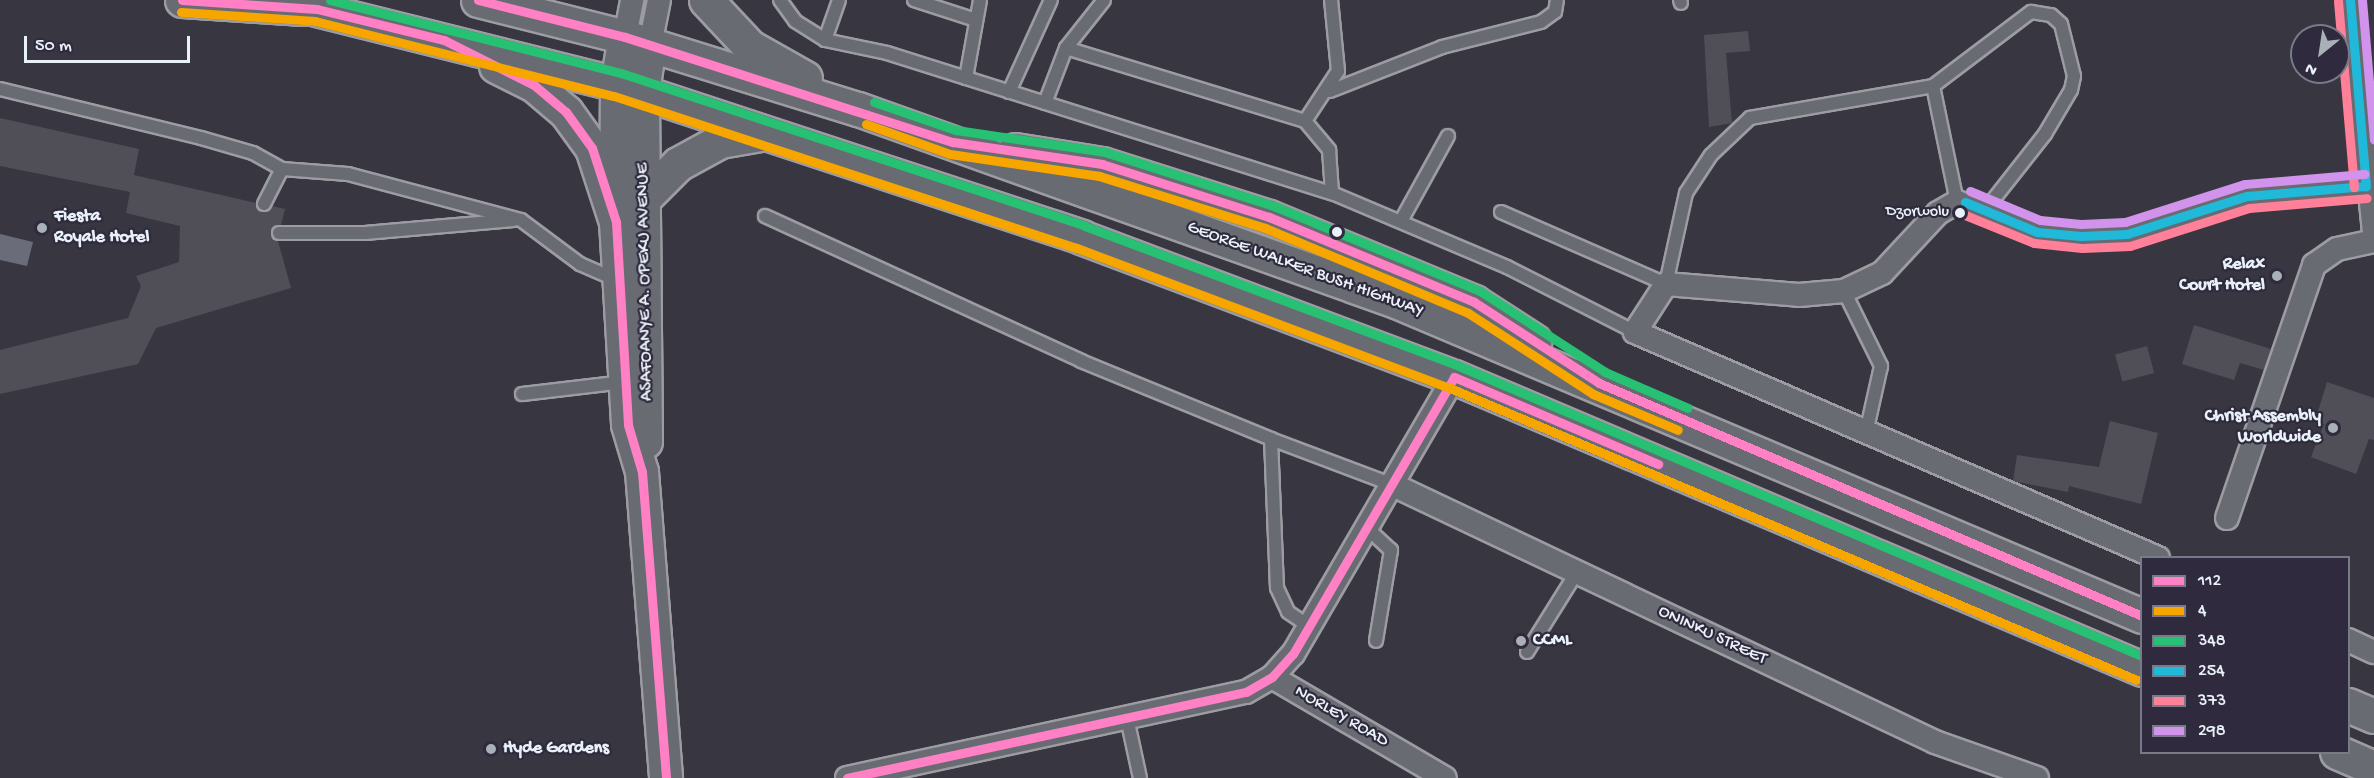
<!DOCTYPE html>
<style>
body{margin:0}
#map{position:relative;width:2374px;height:778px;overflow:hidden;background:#383640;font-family:"Gochi Hand",sans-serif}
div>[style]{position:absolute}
.water>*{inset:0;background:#6b6c79}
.building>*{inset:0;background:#504f57;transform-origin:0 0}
.roads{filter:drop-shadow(2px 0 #9c9ca2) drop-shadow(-2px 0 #9c9ca2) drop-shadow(0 2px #9c9ca2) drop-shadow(0 -2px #9c9ca2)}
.lane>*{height:12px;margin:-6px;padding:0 6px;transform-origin:6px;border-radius:6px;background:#696b72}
.street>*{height:22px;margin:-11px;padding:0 11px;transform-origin:11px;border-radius:11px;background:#696b72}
.secondary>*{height:32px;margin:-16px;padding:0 16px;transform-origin:16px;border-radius:16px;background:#696b72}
.highway>*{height:33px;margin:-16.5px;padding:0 16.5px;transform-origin:16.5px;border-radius:16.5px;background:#696b72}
.bus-1>*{height:9px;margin:-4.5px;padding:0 4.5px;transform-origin:4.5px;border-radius:4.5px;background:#ff80c5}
.bus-2>*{height:9px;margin:-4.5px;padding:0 4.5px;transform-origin:4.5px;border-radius:4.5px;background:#f7a600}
.bus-3>*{height:9px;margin:-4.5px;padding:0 4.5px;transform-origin:4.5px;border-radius:4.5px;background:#26c172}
.bus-4>*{height:9px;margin:-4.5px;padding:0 4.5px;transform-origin:4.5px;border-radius:4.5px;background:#20b9da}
.bus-5>*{height:9px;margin:-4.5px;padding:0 4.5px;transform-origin:4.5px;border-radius:4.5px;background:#ff8098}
.bus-6>*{height:9px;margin:-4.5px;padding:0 4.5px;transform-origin:4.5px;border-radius:4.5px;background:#d193ec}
.dots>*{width:16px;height:16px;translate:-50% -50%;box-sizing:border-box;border:3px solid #2f2a3d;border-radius:50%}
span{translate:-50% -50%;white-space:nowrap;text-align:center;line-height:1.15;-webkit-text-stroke:4.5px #2f2a3d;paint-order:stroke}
.bus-label{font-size:16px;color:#e8f1f8}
.right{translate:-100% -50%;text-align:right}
.poi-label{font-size:18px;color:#e8f1f8;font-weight:700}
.left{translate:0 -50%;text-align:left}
.street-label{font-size:18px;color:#e8f1f8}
.legend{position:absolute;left:2140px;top:556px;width:210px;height:198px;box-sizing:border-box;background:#2f2a3d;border:2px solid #797a88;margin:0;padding:8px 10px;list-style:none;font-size:18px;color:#e8f1f8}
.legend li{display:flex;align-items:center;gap:12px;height:30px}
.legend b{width:30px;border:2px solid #797a88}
.north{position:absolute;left:2290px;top:24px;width:60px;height:60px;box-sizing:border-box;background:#2f2a3d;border:2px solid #797a88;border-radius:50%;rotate:210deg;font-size:16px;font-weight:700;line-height:24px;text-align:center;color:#e8f1f8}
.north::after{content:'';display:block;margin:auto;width:21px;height:27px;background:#aab0b8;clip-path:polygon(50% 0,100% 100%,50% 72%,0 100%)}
.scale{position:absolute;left:24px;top:36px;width:166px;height:27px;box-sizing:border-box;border:3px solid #e8f1f8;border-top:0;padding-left:8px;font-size:18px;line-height:21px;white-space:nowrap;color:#e8f1f8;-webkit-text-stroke:4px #2f2a3d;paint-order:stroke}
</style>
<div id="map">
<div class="water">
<div style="clip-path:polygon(0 234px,33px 242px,27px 266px,0 260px)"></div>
</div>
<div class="building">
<div style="clip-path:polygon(1748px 31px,1750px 51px,1726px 53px,1732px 123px,1709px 127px,1704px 35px)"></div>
<div style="clip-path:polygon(0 118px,139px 149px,134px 175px,256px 203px,261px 212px,272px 206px,285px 209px,281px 225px,271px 234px,278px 241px,291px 288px,156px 328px,138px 364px,0 394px,0 350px,128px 318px,141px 286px,136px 276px,179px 262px,180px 226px,126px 213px,130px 192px,0 166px)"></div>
<div style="clip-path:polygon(2194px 325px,2271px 349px,2264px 370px,2240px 363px,2234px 380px,2182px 364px)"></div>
<div style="left:2147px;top:346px;width:28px;height:33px;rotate:75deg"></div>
<div style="clip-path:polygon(2327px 382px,2374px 398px,2374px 440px,2369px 439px,2356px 474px,2311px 457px,2324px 424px,2315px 421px)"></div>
<div style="clip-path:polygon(2110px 421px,2158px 433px,2141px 504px,2069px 486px,2068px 492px,2013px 481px,2017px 455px,2099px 467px)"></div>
</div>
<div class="roads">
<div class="lane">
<div style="left:780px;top:0;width:26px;rotate:54deg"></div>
<div style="left:795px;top:21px;width:36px;rotate:32deg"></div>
<div style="left:825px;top:40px;width:63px;rotate:11.8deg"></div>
<div style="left:887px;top:53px;width:467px;rotate:17.5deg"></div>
<div style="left:1332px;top:193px;width:190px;rotate:22.9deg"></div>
<div style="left:1507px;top:267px;width:144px;rotate:26.9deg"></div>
<div style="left:914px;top:0;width:65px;rotate:17.9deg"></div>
<div style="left:1680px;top:0;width:3px;rotate:72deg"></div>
<div style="left:825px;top:40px;width:42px;rotate:-70.7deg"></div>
<div style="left:1066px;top:48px;width:250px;rotate:17deg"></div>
<div style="left:1305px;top:121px;width:38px;rotate:50deg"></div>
<div style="left:1329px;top:150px;width:43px;rotate:86deg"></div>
<div style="left:966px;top:78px;width:79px;rotate:-79.8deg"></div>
<div style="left:1933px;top:86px;width:123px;rotate:-37.1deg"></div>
<div style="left:2031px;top:12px;width:20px;rotate:9deg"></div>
<div style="left:2051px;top:15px;width:13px;rotate:42deg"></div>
<div style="left:2061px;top:24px;width:54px;rotate:76deg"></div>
<div style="left:2074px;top:76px;width:14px;rotate:102deg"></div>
<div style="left:2071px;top:90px;width:51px;rotate:120.6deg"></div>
<div style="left:2045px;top:134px;width:95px;rotate:128.2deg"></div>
<div style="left:0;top:89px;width:207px;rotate:13.7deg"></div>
<div style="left:201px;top:138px;width:54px;rotate:16.1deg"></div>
<div style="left:253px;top:153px;width:33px;rotate:29deg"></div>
<div style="left:1330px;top:91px;width:120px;rotate:-21.4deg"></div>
<div style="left:1442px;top:47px;width:102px;rotate:-14.2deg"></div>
<div style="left:1541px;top:22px;width:17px;rotate:-36deg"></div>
<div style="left:1555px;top:12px;width:12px;rotate:-81deg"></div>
<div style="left:1009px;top:92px;width:101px;rotate:-65.5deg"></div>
<div style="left:1045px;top:103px;width:59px;rotate:-69.1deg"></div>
<div style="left:1066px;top:48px;width:61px;rotate:-51.6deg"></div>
<div style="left:1305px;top:121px;width:60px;rotate:-56.6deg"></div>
<div style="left:1338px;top:71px;width:71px;rotate:-95.6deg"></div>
<div style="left:264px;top:204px;width:39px;rotate:-63deg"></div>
<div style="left:282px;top:169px;width:66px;rotate:4.3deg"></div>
<div style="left:348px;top:174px;width:179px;rotate:14.9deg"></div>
<div style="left:521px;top:220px;width:74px;rotate:36.7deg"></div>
<div style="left:580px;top:264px;width:40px;rotate:23.4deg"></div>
<div style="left:1501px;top:212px;width:180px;rotate:23.6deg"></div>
<div style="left:1666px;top:284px;width:93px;rotate:-77.6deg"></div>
<div style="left:1686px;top:193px;width:45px;rotate:-56.7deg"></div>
<div style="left:1711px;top:155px;width:54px;rotate:-43.5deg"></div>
<div style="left:1750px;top:118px;width:186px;rotate:-9.9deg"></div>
<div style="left:1933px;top:86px;width:118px;rotate:78.3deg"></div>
<div style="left:765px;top:216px;width:348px;rotate:24.6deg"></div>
<div style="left:1081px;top:361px;width:205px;rotate:22.3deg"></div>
<div style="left:1271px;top:439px;width:149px;rotate:87.7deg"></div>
<div style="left:1277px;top:588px;width:26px;rotate:65deg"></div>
<div style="left:1288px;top:612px;width:25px;rotate:34deg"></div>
<div style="left:1401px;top:221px;width:97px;rotate:-61.1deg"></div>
<div style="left:279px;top:233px;width:86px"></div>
<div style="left:365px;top:233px;width:149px;rotate:-5deg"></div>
<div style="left:1844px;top:291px;width:84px;rotate:63.7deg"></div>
<div style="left:1881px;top:366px;width:69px;rotate:102.6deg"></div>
<div style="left:522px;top:394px;width:103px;rotate:-6.7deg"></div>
<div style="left:1271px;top:439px;width:128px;rotate:20.6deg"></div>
<div style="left:1367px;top:528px;width:33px;rotate:43deg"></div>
<div style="left:1391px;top:550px;width:92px;rotate:99.4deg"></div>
<div style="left:1527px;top:652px;width:94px;rotate:-58deg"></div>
<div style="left:1127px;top:718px;width:61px;rotate:77.8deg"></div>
</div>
<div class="street">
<div style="left:2350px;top:0;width:234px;rotate:84.1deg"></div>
<div style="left:625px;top:37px;width:38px;rotate:-79deg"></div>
<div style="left:650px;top:45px;width:46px;rotate:-78.7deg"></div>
<div style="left:1391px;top:484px;width:602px;rotate:25.37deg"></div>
<div style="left:1935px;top:742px;width:108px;rotate:19.4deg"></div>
<div style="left:2227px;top:518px;width:268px;rotate:-71deg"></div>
<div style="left:2314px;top:265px;width:28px;rotate:-35deg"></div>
<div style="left:2337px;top:249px;width:38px;rotate:-12deg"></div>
<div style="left:2158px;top:558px;width:570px;rotate:-156.63deg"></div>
<div style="left:1635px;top:332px;width:57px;rotate:-57.1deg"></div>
<div style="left:1666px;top:284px;width:133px;rotate:4.7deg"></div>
<div style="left:1799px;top:295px;width:45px;rotate:-5.1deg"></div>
<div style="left:1844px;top:291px;width:42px;rotate:-25.3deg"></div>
<div style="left:1882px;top:273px;width:82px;rotate:-47deg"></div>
<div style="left:1938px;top:213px;width:22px;rotate:-30deg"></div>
<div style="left:1957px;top:202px;width:85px;rotate:20.6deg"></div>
<div style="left:2037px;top:232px;width:44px;rotate:5.2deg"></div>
<div style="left:2081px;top:236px;width:46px;rotate:-2.5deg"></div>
<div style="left:2127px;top:234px;width:126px;rotate:-17.6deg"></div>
<div style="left:2247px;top:196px;width:119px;rotate:-4.8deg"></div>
<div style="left:2348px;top:640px;width:29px;rotate:25deg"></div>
<div style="left:1272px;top:677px;width:200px;rotate:30.3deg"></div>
<div style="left:847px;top:778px;width:408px;rotate:-12.2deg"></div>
<div style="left:1246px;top:692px;width:30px;rotate:-30deg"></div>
<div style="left:1272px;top:677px;width:31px;rotate:-48deg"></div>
<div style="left:1293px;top:654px;width:320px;rotate:-59.8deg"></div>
</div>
<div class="secondary">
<div style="left:625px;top:37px;width:48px;rotate:99.7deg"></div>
<div style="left:617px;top:84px;width:138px;rotate:90.4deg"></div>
<div style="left:616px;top:222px;width:203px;rotate:86.6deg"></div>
<div style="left:628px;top:425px;width:49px;rotate:73.4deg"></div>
<div style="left:642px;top:472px;width:307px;rotate:85.5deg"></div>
<div style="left:646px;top:442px;width:350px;rotate:-90.5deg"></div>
<div style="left:643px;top:92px;width:48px;rotate:-81.5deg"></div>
</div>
<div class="highway">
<div style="left:182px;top:0;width:121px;rotate:3.8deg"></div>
<div style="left:280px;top:0;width:347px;rotate:14deg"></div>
<div style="left:617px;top:84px;width:489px;rotate:18.2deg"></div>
<div style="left:1081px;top:237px;width:398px;rotate:20.6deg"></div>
<div style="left:1454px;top:377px;width:747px;rotate:23deg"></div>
<div style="left:478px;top:0;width:152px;rotate:14.1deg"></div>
<div style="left:625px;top:37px;width:244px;rotate:17.2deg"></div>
<div style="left:858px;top:109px;width:571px;rotate:19.64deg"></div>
<div style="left:1396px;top:301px;width:810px;rotate:22.89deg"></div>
<div style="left:706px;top:0;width:64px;rotate:46.9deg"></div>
<div style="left:750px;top:47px;width:63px;rotate:29.4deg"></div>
<div style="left:496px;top:66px;width:42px;rotate:26.6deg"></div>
<div style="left:534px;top:85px;width:42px;rotate:40.2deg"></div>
<div style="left:566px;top:112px;width:44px;rotate:54.2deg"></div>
<div style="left:592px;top:148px;width:78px;rotate:72deg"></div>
<div style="left:1015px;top:150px;width:88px;rotate:9.1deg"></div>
<div style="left:1102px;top:164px;width:175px;rotate:17.6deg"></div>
<div style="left:1269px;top:217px;width:222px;rotate:22.5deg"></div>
<div style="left:1474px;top:302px;width:72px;rotate:33deg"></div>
<div style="left:644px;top:198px;width:48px;rotate:-45deg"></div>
<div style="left:678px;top:164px;width:48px;rotate:-28.7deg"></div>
<div style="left:720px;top:141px;width:41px;rotate:-9.9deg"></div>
<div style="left:2348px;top:705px;width:28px;rotate:23deg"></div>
<div style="left:2337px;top:752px;width:40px;rotate:23.4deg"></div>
</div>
</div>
<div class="bus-1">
<div style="left:182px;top:0;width:135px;rotate:3.8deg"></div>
<div style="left:317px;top:9px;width:131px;rotate:13.7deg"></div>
<div style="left:444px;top:40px;width:101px;rotate:26.6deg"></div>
<div style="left:534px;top:85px;width:42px;rotate:40.2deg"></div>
<div style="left:566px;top:112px;width:44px;rotate:54.2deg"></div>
<div style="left:592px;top:148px;width:78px;rotate:72deg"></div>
<div style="left:616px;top:222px;width:203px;rotate:86.6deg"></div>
<div style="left:628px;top:425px;width:49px;rotate:73.4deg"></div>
<div style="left:642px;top:472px;width:307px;rotate:85.5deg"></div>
<div style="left:478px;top:0;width:152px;rotate:14.1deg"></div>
<div style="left:625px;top:37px;width:344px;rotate:17.8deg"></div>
<div style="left:953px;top:142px;width:151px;rotate:8.4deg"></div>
<div style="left:1102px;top:164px;width:175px;rotate:17.6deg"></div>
<div style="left:1269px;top:217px;width:222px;rotate:22.5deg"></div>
<div style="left:1474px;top:302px;width:149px;rotate:32.9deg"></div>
<div style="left:1599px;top:383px;width:591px;rotate:23.22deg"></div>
<div style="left:847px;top:778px;width:408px;rotate:-12.2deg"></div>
<div style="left:1246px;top:692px;width:30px;rotate:-30deg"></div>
<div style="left:1272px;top:677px;width:31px;rotate:-48deg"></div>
<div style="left:1293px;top:654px;width:320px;rotate:-59.8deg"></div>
<div style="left:1454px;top:377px;width:222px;rotate:23.1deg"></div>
</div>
<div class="bus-2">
<div style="left:181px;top:12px;width:134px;rotate:3.8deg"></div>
<div style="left:315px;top:21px;width:308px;rotate:14.1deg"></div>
<div style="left:614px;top:96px;width:487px;rotate:18.2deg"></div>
<div style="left:1077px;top:248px;width:398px;rotate:20.6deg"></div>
<div style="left:1450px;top:388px;width:746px;rotate:23.03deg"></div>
<div style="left:866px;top:124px;width:89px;rotate:19.7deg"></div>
<div style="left:950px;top:154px;width:151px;rotate:8.4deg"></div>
<div style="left:1099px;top:176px;width:174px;rotate:17.4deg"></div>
<div style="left:1265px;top:228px;width:220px;rotate:22.7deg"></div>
<div style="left:1468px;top:313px;width:149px;rotate:32.9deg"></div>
<div style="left:1593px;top:394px;width:92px;rotate:23deg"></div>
</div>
<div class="bus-3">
<div style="left:330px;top:0;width:300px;rotate:14.1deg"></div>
<div style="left:621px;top:73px;width:489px;rotate:18.2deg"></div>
<div style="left:1085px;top:226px;width:399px;rotate:20.5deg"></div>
<div style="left:1459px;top:366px;width:742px;rotate:23.01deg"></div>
<div style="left:874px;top:102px;width:87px;rotate:18.9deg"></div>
<div style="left:956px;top:130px;width:151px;rotate:8.4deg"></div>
<div style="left:1105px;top:152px;width:177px;rotate:17.7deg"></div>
<div style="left:1274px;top:206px;width:223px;rotate:22.4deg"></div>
<div style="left:1480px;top:291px;width:149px;rotate:32.9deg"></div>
<div style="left:1605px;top:372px;width:90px;rotate:23.4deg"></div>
</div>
<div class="bus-4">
<div style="left:2350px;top:0;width:187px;rotate:85.1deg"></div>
<div style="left:1965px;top:202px;width:78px;rotate:22.6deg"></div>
<div style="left:2037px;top:232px;width:44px;rotate:5.2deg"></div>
<div style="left:2081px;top:236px;width:46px;rotate:-2.5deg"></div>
<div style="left:2127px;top:234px;width:126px;rotate:-17.6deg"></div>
<div style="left:2247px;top:196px;width:119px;rotate:-4.8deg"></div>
</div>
<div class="bus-5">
<div style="left:2338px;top:1px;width:187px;rotate:85.1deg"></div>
<div style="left:1960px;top:213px;width:80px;rotate:22.1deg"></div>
<div style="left:2034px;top:243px;width:48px;rotate:5.9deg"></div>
<div style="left:2082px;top:248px;width:48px;rotate:-2.4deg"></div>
<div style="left:2130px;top:246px;width:125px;rotate:-17.7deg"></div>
<div style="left:2249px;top:208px;width:118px;rotate:-4.8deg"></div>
</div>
<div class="bus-6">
<div style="left:2362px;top:0;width:140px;rotate:85.1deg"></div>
<div style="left:1970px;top:191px;width:76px;rotate:22.5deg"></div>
<div style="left:2040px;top:220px;width:41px;rotate:5.6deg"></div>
<div style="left:2081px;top:224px;width:44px;rotate:-2.6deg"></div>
<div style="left:2125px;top:222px;width:126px;rotate:-17.6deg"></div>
<div style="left:2245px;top:184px;width:120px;rotate:-4.8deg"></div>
</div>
<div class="dots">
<div style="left:1960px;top:213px;background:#e8f1f8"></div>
<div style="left:42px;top:228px;background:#aab0b8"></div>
<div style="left:1337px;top:232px;background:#e8f1f8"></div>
<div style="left:2277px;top:276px;background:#aab0b8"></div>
<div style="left:2333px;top:428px;background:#aab0b8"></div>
<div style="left:1521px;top:641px;background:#aab0b8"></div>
<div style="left:491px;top:749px;background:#aab0b8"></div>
</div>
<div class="bus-label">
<span class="right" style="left:1949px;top:213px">Dzorwolu</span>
</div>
<div class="poi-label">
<span class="left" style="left:54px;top:228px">Fiesta<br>Royale Hotel</span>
<span class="right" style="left:2265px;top:276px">Relax<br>Court Hotel</span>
<span class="right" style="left:2321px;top:428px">Christ Assembly<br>Worldwide</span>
<span class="left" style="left:1533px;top:641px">CCML</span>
<span class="left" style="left:503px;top:749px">Hyde Gardens</span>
</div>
<div class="street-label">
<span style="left:1305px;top:270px;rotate:20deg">GEORGE WALKER BUSH HIGHWAY</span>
<span style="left:646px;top:282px;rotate:-91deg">ASAFOANYE A. OPEKU AVENUE</span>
<span style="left:1712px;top:636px;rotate:25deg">ONINKU STREET</span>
<span style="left:1341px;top:717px;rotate:30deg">NORLEY ROAD</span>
</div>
<ul class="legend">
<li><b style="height:8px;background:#ff80c5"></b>112</li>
<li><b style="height:8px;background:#f7a600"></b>4</li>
<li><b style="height:8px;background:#26c172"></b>348</li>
<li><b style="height:8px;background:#20b9da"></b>254</li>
<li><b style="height:8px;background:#ff8098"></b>373</li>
<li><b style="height:8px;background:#d193ec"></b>298</li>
</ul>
<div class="north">N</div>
<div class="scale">50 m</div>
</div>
